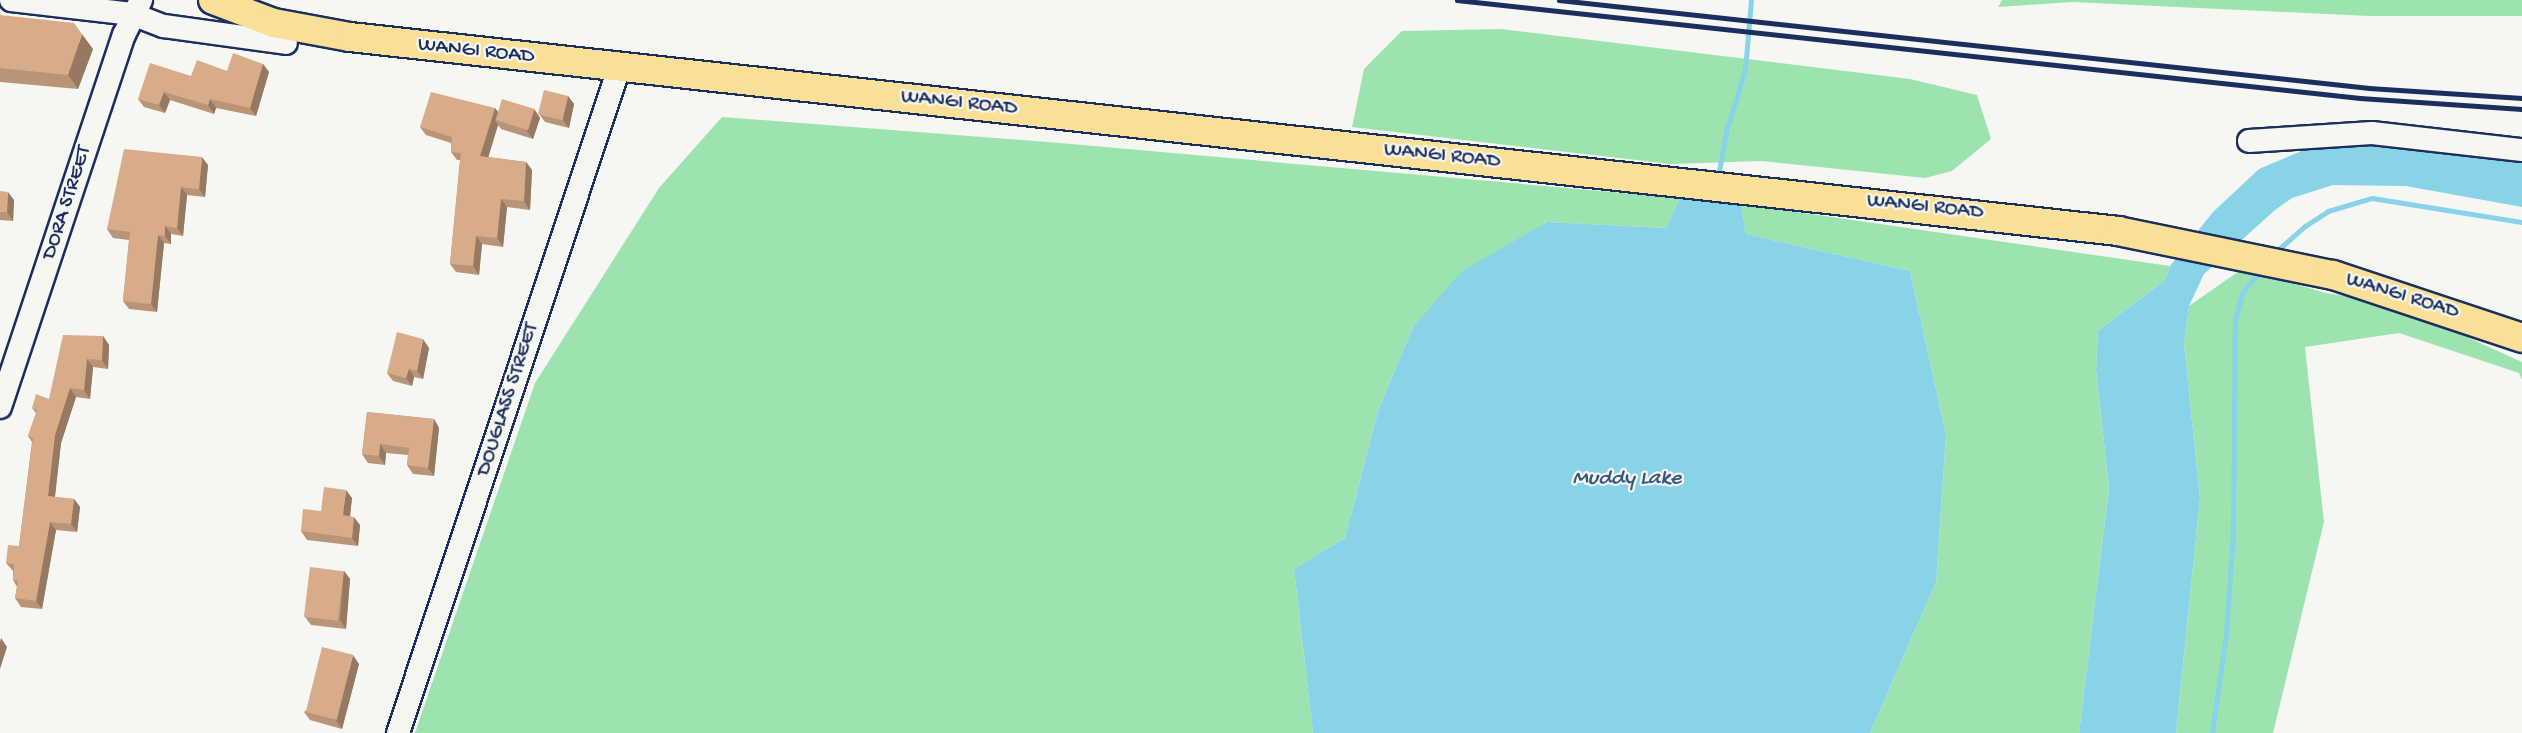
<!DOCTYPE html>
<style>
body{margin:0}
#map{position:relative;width:2522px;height:733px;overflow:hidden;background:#f6f6f2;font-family:"Gochi Hand",sans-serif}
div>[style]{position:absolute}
.green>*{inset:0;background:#9de3b0}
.water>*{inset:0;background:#88d3e8}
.stream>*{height:5px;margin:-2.5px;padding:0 2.5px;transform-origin:2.5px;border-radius:2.5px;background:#88d3e8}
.roads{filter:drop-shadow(2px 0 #1b2f5e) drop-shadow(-2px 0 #1b2f5e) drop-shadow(0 2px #1b2f5e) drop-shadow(0 -2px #1b2f5e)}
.minor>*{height:22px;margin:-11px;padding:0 11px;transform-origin:11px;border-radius:11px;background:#f6f6f2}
.major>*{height:28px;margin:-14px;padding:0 14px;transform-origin:14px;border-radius:14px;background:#fadf96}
.rail>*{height:4.5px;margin:-2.25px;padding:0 2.25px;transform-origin:2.25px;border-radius:2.25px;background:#1b2f5e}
.wall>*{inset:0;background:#ba9476}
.shaded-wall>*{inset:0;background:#977860}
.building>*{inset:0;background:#d8ac89;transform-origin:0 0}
span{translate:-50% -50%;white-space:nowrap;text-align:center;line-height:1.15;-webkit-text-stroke:4.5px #f6f6f2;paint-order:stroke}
.street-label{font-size:21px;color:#1b2f5e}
.water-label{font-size:22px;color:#365880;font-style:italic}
</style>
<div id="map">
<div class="green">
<div style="clip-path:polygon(2002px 0,2522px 0,2522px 16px,2369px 16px,2072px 2px,1998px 7px)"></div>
<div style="clip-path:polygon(1501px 29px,1910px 79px,1977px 95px,1991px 139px,1952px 171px,1925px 178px,1761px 161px,1671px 164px,1352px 127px,1364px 69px,1402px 31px)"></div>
<div style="clip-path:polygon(722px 117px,1060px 143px,1680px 198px,1666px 228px,1546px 222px,1413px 327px,1378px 411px,1345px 538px,1294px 569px,1313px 733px,415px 733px,535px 383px,659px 188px)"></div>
<div style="clip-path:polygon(1741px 204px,2170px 266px,2165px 280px,2098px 331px,2096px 370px,2109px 489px,2079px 733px,1870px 733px,1936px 582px,1946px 435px,1910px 271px,1746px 234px)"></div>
<div style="clip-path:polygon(2242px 269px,2326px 293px,2394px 304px,2522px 362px,2522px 380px,2519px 373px,2399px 333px,2305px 347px,2324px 522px,2273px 733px,2176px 733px,2200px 498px,2184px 344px,2189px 306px)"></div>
</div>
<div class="water">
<div style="clip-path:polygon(2357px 141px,2522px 158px,2522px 207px,2406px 186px,2333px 185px,2292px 198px,2275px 210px,2204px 274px,2189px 306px,2184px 344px,2200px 498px,2176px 733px,2079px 733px,2109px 489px,2096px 370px,2098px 331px,2165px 280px,2170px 266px,2213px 212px,2259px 169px,2311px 147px)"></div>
<div style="clip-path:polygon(1680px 198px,1741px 204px,1746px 234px,1910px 271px,1946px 435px,1936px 582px,1870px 733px,1313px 733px,1294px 569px,1345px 538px,1378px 411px,1413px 327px,1461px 272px,1547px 222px,1666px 228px)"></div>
</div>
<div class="stream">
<div style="left:1718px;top:177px;width:46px;rotate:-79.9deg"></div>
<div style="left:1726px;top:132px;width:65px;rotate:-73deg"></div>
<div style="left:1745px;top:70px;width:70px;rotate:-85.1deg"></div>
<div style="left:2273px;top:254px;width:43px;rotate:-41.2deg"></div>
<div style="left:2305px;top:226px;width:27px;rotate:-33deg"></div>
<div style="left:2328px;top:211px;width:46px;rotate:-16.5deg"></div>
<div style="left:2372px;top:198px;width:152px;rotate:9.1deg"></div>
<div style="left:2212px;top:733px;width:101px;rotate:-82deg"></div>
<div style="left:2226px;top:633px;width:100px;rotate:-86deg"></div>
<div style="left:2233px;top:533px;width:213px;rotate:-89.5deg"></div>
<div style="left:2235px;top:320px;width:28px;rotate:-75deg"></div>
<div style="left:2242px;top:293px;width:32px;rotate:-51deg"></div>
</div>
<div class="roads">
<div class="minor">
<div style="left:11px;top:0;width:122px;rotate:6.6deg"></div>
<div style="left:132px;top:14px;width:34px;rotate:21deg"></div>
<div style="left:164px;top:26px;width:123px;rotate:7.9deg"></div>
<div style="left:2249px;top:141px;width:123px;rotate:-3.7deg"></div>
<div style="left:2372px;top:133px;width:151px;rotate:6.5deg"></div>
<div style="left:0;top:407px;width:392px;rotate:-71.6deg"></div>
<div style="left:124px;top:35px;width:39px;rotate:-64deg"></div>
<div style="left:398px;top:733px;width:701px;rotate:-71.62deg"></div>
</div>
<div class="major">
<div style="left:213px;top:0;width:65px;rotate:20.7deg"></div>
<div style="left:274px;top:23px;width:77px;rotate:10.4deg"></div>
<div style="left:350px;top:37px;width:1779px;rotate:6.26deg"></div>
<div style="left:2118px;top:231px;width:219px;rotate:11.6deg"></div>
<div style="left:2333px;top:275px;width:199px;rotate:18.4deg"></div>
</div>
</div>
<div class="rail">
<div style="left:1457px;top:0;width:908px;rotate:6.19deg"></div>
<div style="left:2360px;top:98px;width:162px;rotate:3.9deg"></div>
<div style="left:1559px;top:0;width:815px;rotate:6.2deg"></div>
<div style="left:2369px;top:88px;width:153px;rotate:3.7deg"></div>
</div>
<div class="wall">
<div style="clip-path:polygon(0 15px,93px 49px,78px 89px,0 82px)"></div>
<div style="clip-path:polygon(263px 64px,269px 72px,256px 116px,216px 108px,214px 114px,170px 100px,165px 113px,144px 107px,138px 99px,191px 76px,227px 71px)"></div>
<div style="clip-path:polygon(568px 96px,574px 104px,569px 128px,545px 122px,539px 114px)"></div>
<div style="clip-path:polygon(495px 108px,498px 112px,534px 109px,540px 118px,533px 139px,501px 129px,498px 125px,488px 157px,526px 162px,532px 170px,530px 210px,507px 207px,503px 247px,482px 244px,479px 275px,456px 272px,450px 264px,460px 160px,457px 160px,451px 152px,451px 143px,426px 135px,420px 127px)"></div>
<div style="clip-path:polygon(208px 165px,205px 197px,187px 195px,183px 236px,171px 234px,171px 244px,164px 243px,157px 312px,129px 309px,123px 301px,129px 240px,113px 238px,107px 229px)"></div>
<div style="clip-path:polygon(0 191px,14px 200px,13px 221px,0 220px)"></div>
<div style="clip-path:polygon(103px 336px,109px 345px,108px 369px,93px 367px,90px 399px,76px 397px,61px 443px,55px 497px,74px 499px,80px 507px,77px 532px,56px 530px,42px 609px,21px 607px,15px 598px,17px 587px,13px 580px,13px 571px,6px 563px,19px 546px,32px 442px,28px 436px,36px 413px,32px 408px,49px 399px)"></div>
<div style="clip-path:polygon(429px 348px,423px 379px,414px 377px,412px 386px,393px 381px,387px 373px)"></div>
<div style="clip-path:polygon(367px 412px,434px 419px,439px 428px,434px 476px,413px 474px,407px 465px,408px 455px,386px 453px,385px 465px,368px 463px,362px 454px)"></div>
<div style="clip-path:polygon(352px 498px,350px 516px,360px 525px,358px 546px,307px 540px,301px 531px,321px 511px)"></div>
<div style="clip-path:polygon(344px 571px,350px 579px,346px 629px,311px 625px,305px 617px)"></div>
<div style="clip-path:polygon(359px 664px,342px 729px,310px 720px,304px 712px)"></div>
</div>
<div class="shaded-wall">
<div style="clip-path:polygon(82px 34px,93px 49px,78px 89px,68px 75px)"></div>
<div style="clip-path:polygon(263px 64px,269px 72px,256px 116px,250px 108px)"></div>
<div style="clip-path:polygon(164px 92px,170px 100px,165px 113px,159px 105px)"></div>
<div style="clip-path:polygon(568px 96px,574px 104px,569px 128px,563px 120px)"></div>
<div style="clip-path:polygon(210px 99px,216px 108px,214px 114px,208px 105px)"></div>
<div style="clip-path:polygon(495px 108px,501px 116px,495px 120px,498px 125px,486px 165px,480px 156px)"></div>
<div style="clip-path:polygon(534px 109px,540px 118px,533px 139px,527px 131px)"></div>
<div style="clip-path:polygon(202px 157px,208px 165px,205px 197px,199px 189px)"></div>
<div style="clip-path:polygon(526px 162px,532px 170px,530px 210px,524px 201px)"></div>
<div style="clip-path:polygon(181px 187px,187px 195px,183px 236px,177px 228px)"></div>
<div style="clip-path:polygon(8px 192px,14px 200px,13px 221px,7px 212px)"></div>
<div style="clip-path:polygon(501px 199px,507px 207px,503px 247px,497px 238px)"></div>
<div style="clip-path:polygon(165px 226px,171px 234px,171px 244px,165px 236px)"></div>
<div style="clip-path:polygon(158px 235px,164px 243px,157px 312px,151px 304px)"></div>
<div style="clip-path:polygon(476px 236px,482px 244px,479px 275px,473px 266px)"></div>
<div style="clip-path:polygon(103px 336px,109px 345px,108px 369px,102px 360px)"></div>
<div style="clip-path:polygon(423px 339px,429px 348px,423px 379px,417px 371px)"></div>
<div style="clip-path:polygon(87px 359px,93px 367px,90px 399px,84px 390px)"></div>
<div style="clip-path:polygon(409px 369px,414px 377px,412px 386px,406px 378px)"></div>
<div style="clip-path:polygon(70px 388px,76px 397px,61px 443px,54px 504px,48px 496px,55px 435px)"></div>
<div style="clip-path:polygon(434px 419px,439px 428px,434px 476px,428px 468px)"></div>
<div style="clip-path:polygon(380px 444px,386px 453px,385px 465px,379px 456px)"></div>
<div style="clip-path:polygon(346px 490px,352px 498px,349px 524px,343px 515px)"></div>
<div style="clip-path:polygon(74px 499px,80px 507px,77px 532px,71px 524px)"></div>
<div style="clip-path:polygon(354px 517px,360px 525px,358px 546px,352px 538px)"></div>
<div style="clip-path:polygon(50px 522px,56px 530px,42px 609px,36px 601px)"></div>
<div style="clip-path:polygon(344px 571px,350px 579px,346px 629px,340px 620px)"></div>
<div style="clip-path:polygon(1px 638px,7px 647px,0 669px,0 642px)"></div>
<div style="clip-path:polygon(353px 655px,359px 664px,342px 729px,336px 720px)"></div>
</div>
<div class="building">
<div style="clip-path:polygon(0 15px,74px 23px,82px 34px,68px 75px,0 68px)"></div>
<div style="clip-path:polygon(233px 53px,263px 64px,250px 108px,210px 99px,208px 105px,164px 92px,159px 105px,138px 99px,150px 63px,191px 76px,197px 60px,227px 71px)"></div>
<div style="left:544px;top:90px;width:25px;height:25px;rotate:14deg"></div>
<div style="clip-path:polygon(431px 92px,495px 108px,480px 156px,526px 162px,524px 201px,501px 199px,497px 238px,476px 236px,473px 266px,450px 264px,461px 153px,451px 152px,452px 137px,420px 127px)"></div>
<div style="left:502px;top:99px;width:34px;height:22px;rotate:17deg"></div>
<div style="clip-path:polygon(124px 149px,202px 157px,199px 189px,181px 187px,177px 228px,165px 226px,165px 236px,158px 235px,151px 304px,123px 301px,130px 232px,107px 229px)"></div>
<div style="clip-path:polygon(0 191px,8px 192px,7px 212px,0 212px)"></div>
<div style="clip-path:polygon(397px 332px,423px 339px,417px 371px,409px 369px,406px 378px,387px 373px)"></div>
<div style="clip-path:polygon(63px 335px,103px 336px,102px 360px,87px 359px,84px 390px,70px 388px,55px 435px,48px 496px,74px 499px,71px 524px,50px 522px,36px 601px,15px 598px,18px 581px,13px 580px,14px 564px,6px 563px,8px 545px,19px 546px,33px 438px,28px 436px,37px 410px,32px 408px,36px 394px,49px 399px)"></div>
<div style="clip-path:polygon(367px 412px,434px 419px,428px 468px,407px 465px,409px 448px,380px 444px,379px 456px,362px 454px)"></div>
<div style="clip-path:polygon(324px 487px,346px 490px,343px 515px,354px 517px,352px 538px,301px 531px,303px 509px,321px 511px)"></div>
<div style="left:310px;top:567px;width:34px;height:50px;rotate:7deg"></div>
<div style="left:322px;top:647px;width:32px;height:67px;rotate:14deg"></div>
</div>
<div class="street-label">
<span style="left:476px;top:52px;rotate:6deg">WANGI ROAD</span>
<span style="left:959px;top:104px;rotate:6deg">WANGI ROAD</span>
<span style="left:1442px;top:157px;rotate:6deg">WANGI ROAD</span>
<span style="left:68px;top:203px;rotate:-72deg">DORA STREET</span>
<span style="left:1925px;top:208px;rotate:6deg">WANGI ROAD</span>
<span style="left:2402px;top:297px;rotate:17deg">WANGI ROAD</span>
<span style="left:509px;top:400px;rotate:-72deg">DOUGLASS STREET</span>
</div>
<div class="water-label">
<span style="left:1627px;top:480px">Muddy Lake</span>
</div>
</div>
